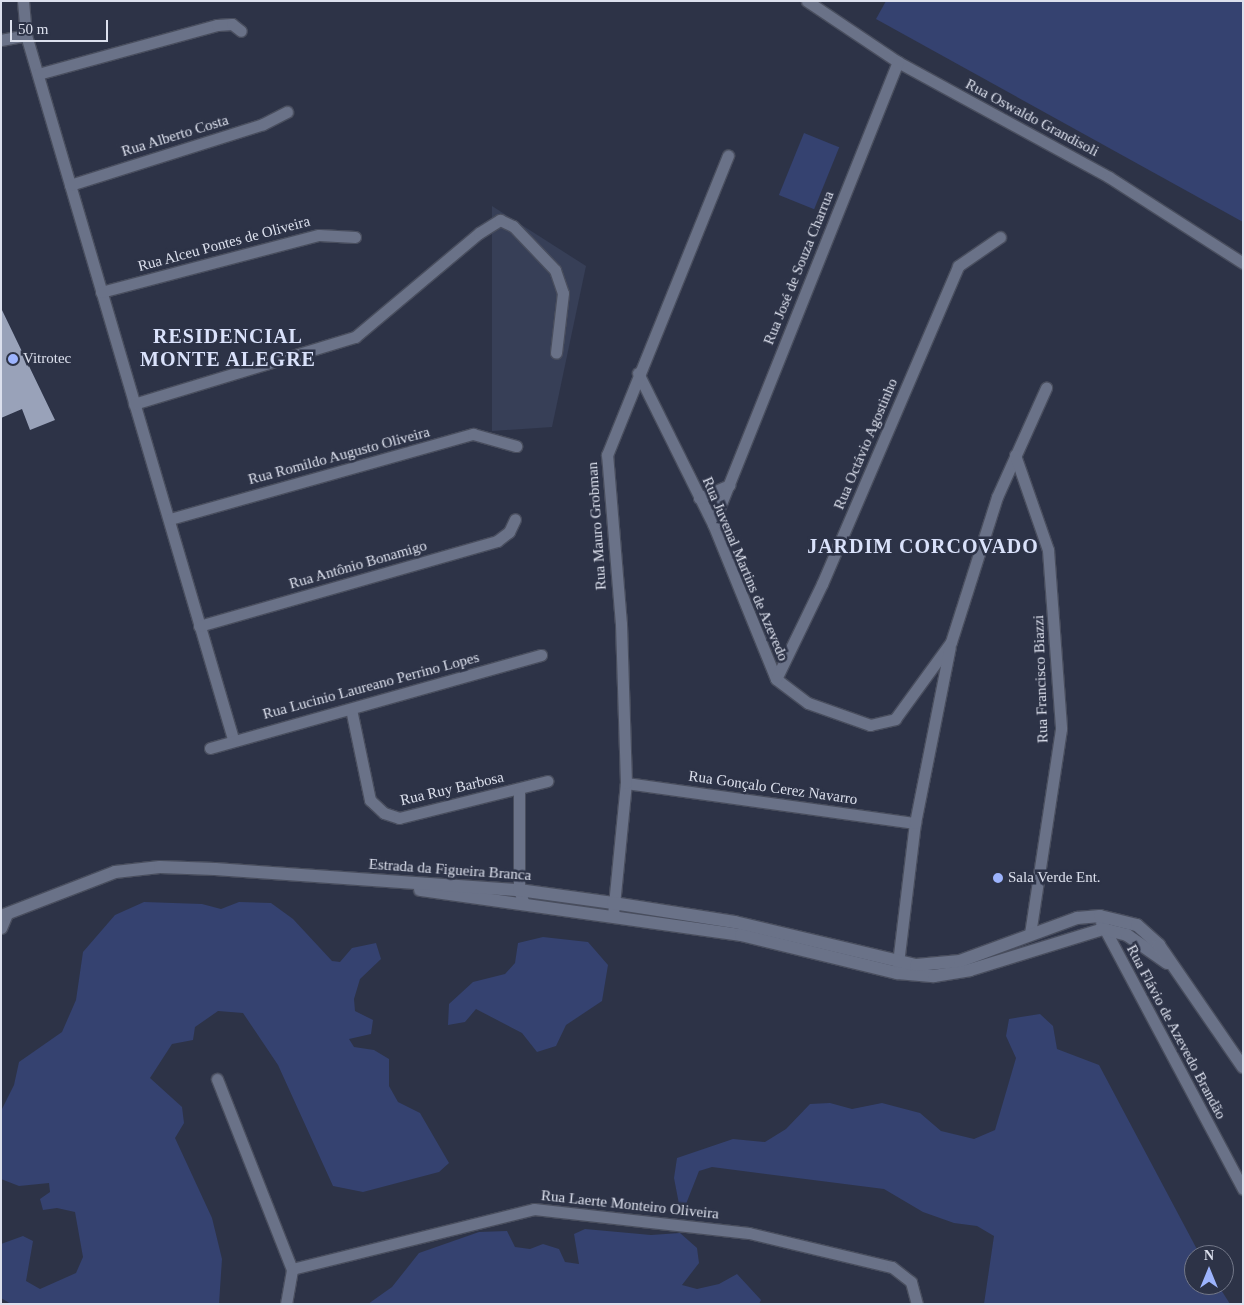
<!DOCTYPE html>
<meta charset="utf-8">
<style>
body{margin:0}
#map{position:relative;width:1244px;height:1305px;overflow:hidden;background:#2d3347;font-family:Georgia,serif}
div>[style]{position:absolute}
.built>*{inset:0;background:#373f57}
.green>*{inset:0;background:#354270;transform-origin:0 0}
.building>*{inset:0;background:#99a2b9}
.roads{filter:drop-shadow(1px 0 #494e5e) drop-shadow(-1px 0 #494e5e) drop-shadow(0 1px #494e5e) drop-shadow(0 -1px #494e5e)}
.minor>*{height:11px;margin:-5.5px;padding:0 5.5px;transform-origin:5.5px;border-radius:5.5px;background:#6a7288}
.secondary>*{height:12px;margin:-6px;padding:0 6px;transform-origin:6px;border-radius:6px;background:#6a7288}
.dots>*{width:14px;height:14px;translate:-50% -50%;box-sizing:border-box;border:2px solid #2d3347;border-radius:50%}
span{translate:-50% -50%;white-space:nowrap;text-align:center;line-height:1.15;-webkit-text-stroke:5px #2d3347;paint-order:stroke}
.street-label{font-size:15px;color:#dce0ed}
.poi-label{font-size:15px;color:#dce0ed}
.left{translate:0 -50%;text-align:left}
.district-label{font-size:20px;color:#dae2fb;font-weight:700;letter-spacing:1px}
.frame{position:absolute;inset:0;border:2px solid #dce0ed;pointer-events:none}
.north{position:absolute;left:1184px;top:1245px;width:50px;height:50px;box-sizing:border-box;background:#2d3347;border:1px solid #737889;border-radius:50%;rotate:0deg;font-size:14px;font-weight:700;line-height:20px;text-align:center;color:#dce0ed}
.north::after{content:'';display:block;margin:auto;width:18px;height:22px;background:#9db4fd;clip-path:polygon(50% 0,100% 100%,50% 72%,0 100%)}
.scale{position:absolute;left:10px;top:20px;width:98px;height:22px;box-sizing:border-box;border:2px solid #dce0ed;border-top:0;padding-left:6px;font-size:15px;line-height:18px;white-space:nowrap;color:#dce0ed;-webkit-text-stroke:4px #2d3347;paint-order:stroke}
</style>
<div id="map">
<div class="built">
<div style="clip-path:polygon(492px 206px,586px 266px,552px 427px,492px 431px)"></div>
</div>
<div class="green">
<div style="clip-path:polygon(886px 1px,1243px 1px,1243px 222px,876px 19px)"></div>
<div style="left:804px;top:133px;width:38px;height:67px;rotate:22deg"></div>
<div style="clip-path:polygon(144px 902px,202px 904px,221px 909px,239px 902px,271px 903px,293px 919px,332px 961px,340px 962px,352px 948px,376px 943px,381px 959px,360px 979px,354px 999px,355px 1011px,373px 1020px,371px 1034px,349px 1039px,354px 1047px,374px 1050px,389px 1059px,389px 1086px,398px 1102px,420px 1113px,449px 1163px,439px 1172px,363px 1192px,333px 1186px,278px 1065px,243px 1013px,218px 1011px,195px 1027px,193px 1040px,172px 1044px,150px 1078px,182px 1107px,184px 1123px,175px 1138px,212px 1218px,222px 1259px,219px 1304px,11px 1304px,1px 1298px,1px 1244px,23px 1236px,33px 1241px,26px 1281px,40px 1289px,76px 1273px,83px 1257px,75px 1212px,57px 1208px,43px 1210px,40px 1199px,50px 1192px,49px 1183px,19px 1186px,1px 1179px,1px 1111px,14px 1085px,19px 1062px,62px 1032px,76px 1000px,83px 952px,115px 915px)"></div>
<div style="clip-path:polygon(543px 937px,588px 942px,608px 965px,602px 1001px,566px 1025px,556px 1046px,537px 1052px,522px 1033px,476px 1009px,465px 1022px,448px 1025px,449px 1004px,473px 982px,505px 974px,515px 963px,518px 943px)"></div>
<div style="clip-path:polygon(1040px 1014px,1053px 1026px,1057px 1049px,1099px 1065px,1200px 1255px,1194px 1255px,1194px 1285px,1218px 1285px,1230px 1304px,984px 1304px,994px 1236px,977px 1226px,954px 1223px,923px 1212px,884px 1189px,712px 1167px,699px 1171px,686px 1204px,679px 1204px,674px 1178px,677px 1158px,733px 1139px,765px 1142px,786px 1129px,810px 1104px,830px 1103px,852px 1109px,882px 1103px,920px 1113px,941px 1131px,974px 1139px,995px 1130px,1016px 1058px,1006px 1036px,1009px 1019px)"></div>
<div style="clip-path:polygon(585px 1229px,651px 1235px,680px 1233px,697px 1248px,699px 1263px,682px 1285px,697px 1289px,719px 1284px,737px 1274px,761px 1300px,759px 1304px,368px 1304px,392px 1287px,419px 1253px,479px 1232px,507px 1231px,515px 1247px,530px 1249px,543px 1244px,559px 1249px,565px 1262px,579px 1264px,574px 1234px)"></div>
</div>
<div class="building">
<div style="clip-path:polygon(1px 308px,55px 420px,30px 430px,22px 409px,1px 418px)"></div>
</div>
<div class="roads">
<div class="minor">
<div style="left:23px;top:1px;width:34px;rotate:85deg"></div>
<div style="left:26px;top:35px;width:734px;rotate:73.61deg"></div>
<div style="left:807px;top:1px;width:110px;rotate:33.8deg"></div>
<div style="left:898px;top:62px;width:240px;rotate:28.6deg"></div>
<div style="left:1109px;top:177px;width:159px;rotate:32.7deg"></div>
<div style="left:1px;top:40px;width:25px;rotate:-11deg"></div>
<div style="left:38px;top:74px;width:186px;rotate:-15.3deg"></div>
<div style="left:217px;top:25px;width:15px;rotate:-4deg"></div>
<div style="left:232px;top:24px;width:11px;rotate:38deg"></div>
<div style="left:70px;top:185px;width:202px;rotate:-17.5deg"></div>
<div style="left:263px;top:124px;width:27px;rotate:-27deg"></div>
<div style="left:101px;top:292px;width:225px;rotate:-14.7deg"></div>
<div style="left:319px;top:235px;width:36px;rotate:3deg"></div>
<div style="left:638px;top:373px;width:169px;rotate:63.6deg"></div>
<div style="left:713px;top:524px;width:167px;rotate:67.9deg"></div>
<div style="left:776px;top:679px;width:40px;rotate:37deg"></div>
<div style="left:808px;top:703px;width:66px;rotate:19.5deg"></div>
<div style="left:870px;top:725px;width:26px;rotate:-13deg"></div>
<div style="left:895px;top:719px;width:95px;rotate:-54deg"></div>
<div style="left:951px;top:642px;width:152px;rotate:-72.4deg"></div>
<div style="left:997px;top:497px;width:120px;rotate:-65.8deg"></div>
<div style="left:134px;top:404px;width:231px;rotate:-16.9deg"></div>
<div style="left:355px;top:337px;width:162px;rotate:-40deg"></div>
<div style="left:479px;top:233px;width:25px;rotate:-32deg"></div>
<div style="left:500px;top:220px;width:14px;rotate:25deg"></div>
<div style="left:513px;top:226px;width:61px;rotate:46.3deg"></div>
<div style="left:555px;top:270px;width:24px;rotate:71deg"></div>
<div style="left:563px;top:293px;width:60px;rotate:96.7deg"></div>
<div style="left:1015px;top:455px;width:101px;rotate:70.8deg"></div>
<div style="left:1048px;top:550px;width:179px;rotate:85.8deg"></div>
<div style="left:1061px;top:729px;width:208px;rotate:98.6deg"></div>
<div style="left:699px;top:498px;width:33px;rotate:-23deg"></div>
<div style="left:170px;top:519px;width:315px;rotate:-15.7deg"></div>
<div style="left:473px;top:434px;width:45px;rotate:15.6deg"></div>
<div style="left:713px;top:524px;width:498px;rotate:-68.2deg"></div>
<div style="left:199px;top:626px;width:310px;rotate:-15.9deg"></div>
<div style="left:497px;top:541px;width:15px;rotate:-37deg"></div>
<div style="left:509px;top:532px;width:14px;rotate:-65deg"></div>
<div style="left:776px;top:679px;width:106px;rotate:-64.2deg"></div>
<div style="left:822px;top:584px;width:346px;rotate:-66.8deg"></div>
<div style="left:958px;top:266px;width:51px;rotate:-34.6deg"></div>
<div style="left:351px;top:709px;width:93px;rotate:78.2deg"></div>
<div style="left:370px;top:800px;width:19px;rotate:43deg"></div>
<div style="left:384px;top:813px;width:16px;rotate:18deg"></div>
<div style="left:399px;top:818px;width:153px;rotate:-14deg"></div>
<div style="left:210px;top:748px;width:344px;rotate:-15.7deg"></div>
<div style="left:626px;top:783px;width:292px;rotate:7.9deg"></div>
<div style="left:519px;top:790px;width:100px;rotate:90deg"></div>
<div style="left:519px;top:890px;width:15px;rotate:70deg"></div>
<div style="left:613px;top:915px;width:133px;rotate:-84.4deg"></div>
<div style="left:626px;top:783px;width:159px;rotate:-91.8deg"></div>
<div style="left:621px;top:624px;width:170px;rotate:-94.7deg"></div>
<div style="left:607px;top:455px;width:323px;rotate:-68deg"></div>
<div style="left:1101px;top:922px;width:302px;rotate:62deg"></div>
<div style="left:1px;top:928px;width:15px;rotate:-67deg"></div>
<div style="left:898px;top:963px;width:141px;rotate:-83.1deg"></div>
<div style="left:915px;top:823px;width:179px;rotate:-78.8deg"></div>
<div style="left:217px;top:1079px;width:204px;rotate:68.5deg"></div>
<div style="left:292px;top:1269px;width:249px;rotate:-13.9deg"></div>
<div style="left:534px;top:1209px;width:216px;rotate:6.4deg"></div>
<div style="left:749px;top:1233px;width:147px;rotate:13.4deg"></div>
<div style="left:892px;top:1267px;width:24px;rotate:38deg"></div>
<div style="left:911px;top:1282px;width:23px;rotate:75deg"></div>
<div style="left:286px;top:1304px;width:36px;rotate:-80deg"></div>
</div>
<div class="secondary">
<div style="left:420px;top:890px;width:324px;rotate:8deg"></div>
<div style="left:741px;top:935px;width:161px;rotate:13.7deg"></div>
<div style="left:897px;top:973px;width:37px;rotate:5deg"></div>
<div style="left:934px;top:976px;width:36px;rotate:-9deg"></div>
<div style="left:970px;top:970px;width:139px;rotate:-17.1deg"></div>
<div style="left:1103px;top:929px;width:25px;rotate:14deg"></div>
<div style="left:1127px;top:935px;width:49px;rotate:35deg"></div>
<div style="left:1px;top:916px;width:122px;rotate:-21.1deg"></div>
<div style="left:115px;top:872px;width:45px;rotate:-6.3deg"></div>
<div style="left:160px;top:867px;width:55px;rotate:2.1deg"></div>
<div style="left:215px;top:869px;width:305px;rotate:4deg"></div>
<div style="left:519px;top:890px;width:95px;rotate:7.9deg"></div>
<div style="left:613px;top:903px;width:123px;rotate:8.9deg"></div>
<div style="left:735px;top:922px;width:186px;rotate:13.4deg"></div>
<div style="left:916px;top:965px;width:44px;rotate:-5.2deg"></div>
<div style="left:960px;top:961px;width:125px;rotate:-20.2deg"></div>
<div style="left:1077px;top:918px;width:23px;rotate:-5deg"></div>
<div style="left:1100px;top:916px;width:38px;rotate:14deg"></div>
<div style="left:1137px;top:925px;width:30px;rotate:42deg"></div>
<div style="left:1159px;top:945px;width:148px;rotate:55.5deg"></div>
</div>
</div>
<div class="dots">
<div style="left:13px;top:359px;background:#9db4fd"></div>
<div style="left:998px;top:878px;background:#9db4fd"></div>
</div>
<div class="street-label">
<span style="left:1032px;top:118px;rotate:28deg">Rua Oswaldo Grandisoli</span>
<span style="left:175px;top:136px;rotate:-17deg">Rua Alberto Costa</span>
<span style="left:224px;top:244px;rotate:-15deg">Rua Alceu Pontes de Oliveira</span>
<span style="left:799px;top:268px;rotate:-68deg">Rua José de Souza Charrua</span>
<span style="left:866px;top:444px;rotate:-67deg">Rua Octávio Agostinho</span>
<span style="left:339px;top:456px;rotate:-15deg">Rua Romildo Augusto Oliveira</span>
<span style="left:597px;top:526px;rotate:-94deg">Rua Mauro Grobman</span>
<span style="left:358px;top:565px;rotate:-16deg">Rua Antônio Bonamigo</span>
<span style="left:745px;top:569px;rotate:67deg">Rua Juvenal Martins de Azevedo</span>
<span style="left:1041px;top:679px;rotate:-92deg">Rua Francisco Biazzi</span>
<span style="left:371px;top:686px;rotate:-15deg">Rua Lucinio Laureano Perrino Lopes</span>
<span style="left:773px;top:788px;rotate:8deg">Rua Gonçalo Cerez Navarro</span>
<span style="left:452px;top:789px;rotate:-13deg">Rua Ruy Barbosa</span>
<span style="left:450px;top:870px;rotate:4deg">Estrada da Figueira Branca</span>
<span style="left:1176px;top:1032px;rotate:62deg">Rua Flávio de Azevedo Brandão</span>
<span style="left:630px;top:1205px;rotate:6deg">Rua Laerte Monteiro Oliveira</span>
</div>
<div class="poi-label">
<span class="left" style="left:23px;top:359px">Vitrotec</span>
<span class="left" style="left:1008px;top:878px">Sala Verde Ent.</span>
</div>
<div class="district-label">
<span style="left:228px;top:348px">RESIDENCIAL<br>MONTE ALEGRE</span>
<span style="left:923px;top:546px">JARDIM CORCOVADO</span>
</div>
<div class="frame"></div>
<div class="north">N</div>
<div class="scale">50 m</div>
</div>
